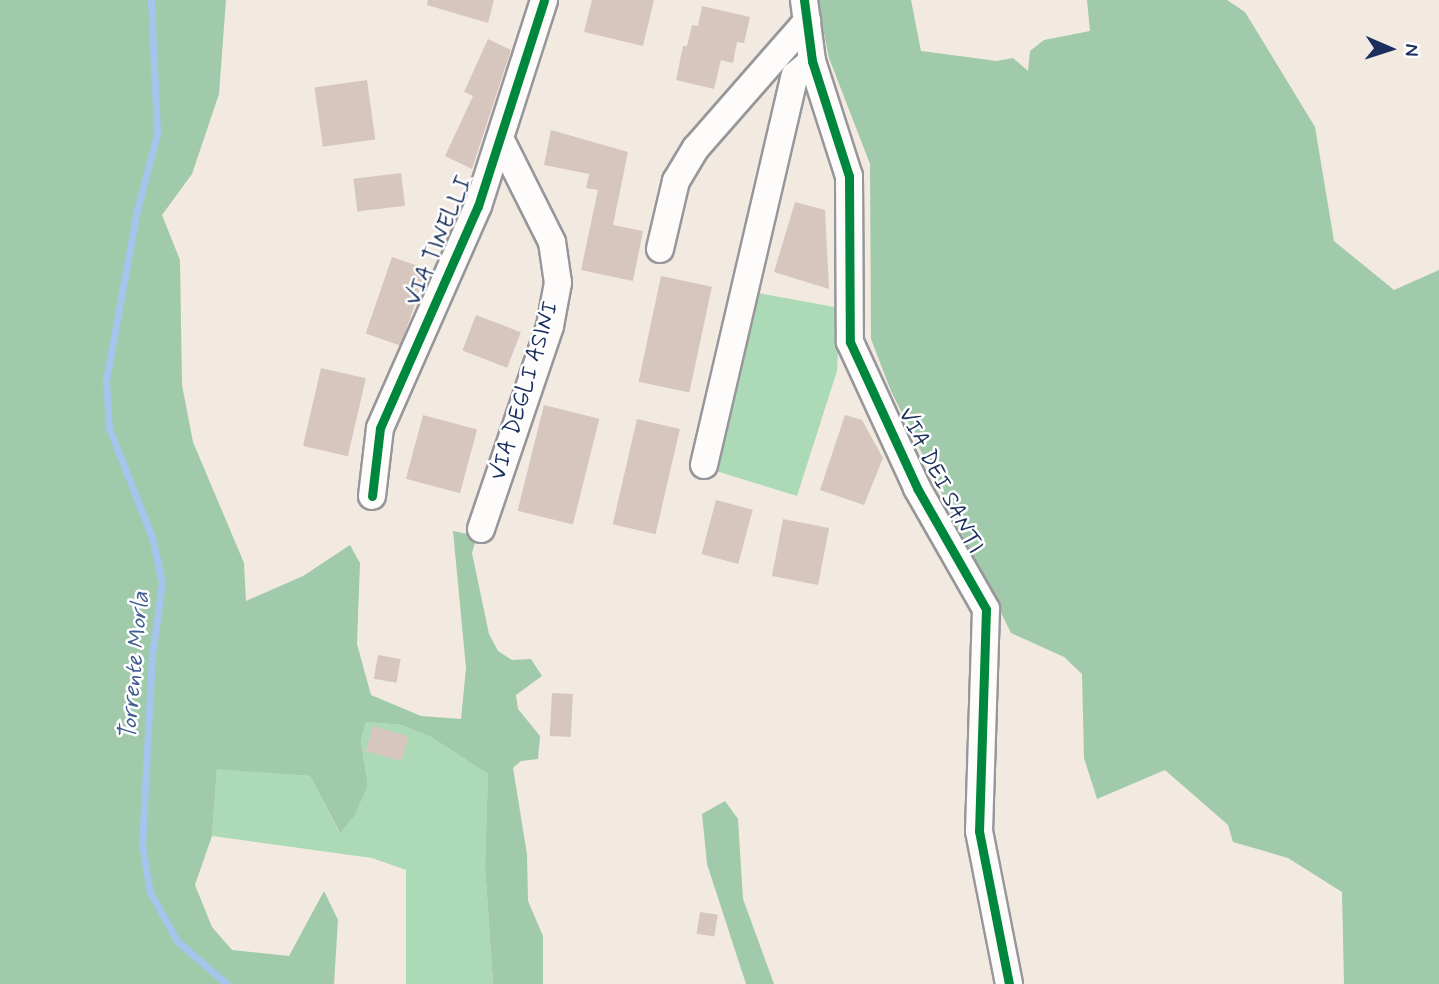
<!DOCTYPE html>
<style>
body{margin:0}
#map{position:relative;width:1439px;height:984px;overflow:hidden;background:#f2eae1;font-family:Mynerve,sans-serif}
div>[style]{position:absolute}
.green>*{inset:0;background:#acdab6}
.forest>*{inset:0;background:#a0caa9}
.stream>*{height:7px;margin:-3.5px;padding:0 3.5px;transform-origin:3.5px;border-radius:3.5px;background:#a6c5ec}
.building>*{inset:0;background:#d6c6be;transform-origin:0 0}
.roads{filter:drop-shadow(2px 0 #97969a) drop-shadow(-2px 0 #97969a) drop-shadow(0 2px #97969a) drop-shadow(0 -2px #97969a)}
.street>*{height:26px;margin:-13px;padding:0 13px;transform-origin:13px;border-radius:13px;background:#fdfcfa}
.cycleway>*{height:9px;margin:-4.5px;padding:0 4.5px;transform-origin:4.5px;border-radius:4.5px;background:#00873e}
span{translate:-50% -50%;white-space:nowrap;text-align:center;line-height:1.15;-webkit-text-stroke:5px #fff;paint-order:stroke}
.street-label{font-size:23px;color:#1b2f5e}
.water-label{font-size:24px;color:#405e91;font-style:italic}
.north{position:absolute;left:1355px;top:14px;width:70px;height:70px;-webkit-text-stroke:5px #fff;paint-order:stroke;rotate:93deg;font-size:19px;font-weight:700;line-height:28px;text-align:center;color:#1b2f5e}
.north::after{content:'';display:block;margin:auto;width:24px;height:32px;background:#1b2f5e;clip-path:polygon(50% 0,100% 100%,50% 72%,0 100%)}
</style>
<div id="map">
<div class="green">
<div style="clip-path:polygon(758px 293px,840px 308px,837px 371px,797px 496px,716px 471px)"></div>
<div style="clip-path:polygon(366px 722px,401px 725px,431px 737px,488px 774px,485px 866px,493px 984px,406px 984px,406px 870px,372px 858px,212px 836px,217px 768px,310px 776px,339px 832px,368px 785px,361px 741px)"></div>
</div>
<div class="forest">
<div style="clip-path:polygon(0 0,226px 0,219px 94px,192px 174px,162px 215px,180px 260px,182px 385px,193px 442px,244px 563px,246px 601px,303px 576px,350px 545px,360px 563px,357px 644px,371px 695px,421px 716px,461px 719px,466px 668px,453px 531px,477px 536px,472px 553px,489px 634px,498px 651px,512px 660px,531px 659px,542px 676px,516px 695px,518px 709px,540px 736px,538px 759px,521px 761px,513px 768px,527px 854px,528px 901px,543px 936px,543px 984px,493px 984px,485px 866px,488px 774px,431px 737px,401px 725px,366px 722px,361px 741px,368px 785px,354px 816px,340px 833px,310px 776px,217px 769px,212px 836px,195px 885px,212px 927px,232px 950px,289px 956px,324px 891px,338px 920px,334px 984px,0 984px)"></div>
<div style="clip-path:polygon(817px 0,911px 0,921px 51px,997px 61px,1013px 58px,1028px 71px,1030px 51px,1044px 40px,1090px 31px,1087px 0,1227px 0,1245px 12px,1315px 127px,1334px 241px,1394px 290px,1439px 270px,1439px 984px,1344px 984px,1342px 892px,1288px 858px,1233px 842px,1228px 825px,1165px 770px,1097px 799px,1084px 758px,1082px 674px,1064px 657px,1011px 633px,891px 391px,871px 339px,870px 164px,829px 58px)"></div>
<div style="clip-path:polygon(725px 801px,738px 819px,743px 899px,774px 984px,746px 984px,707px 864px,702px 814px)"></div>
</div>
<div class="stream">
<div style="left:151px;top:0;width:134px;rotate:87.4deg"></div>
<div style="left:157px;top:134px;width:79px;rotate:104.7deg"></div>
<div style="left:137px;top:210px;width:174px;rotate:100.3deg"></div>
<div style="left:106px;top:381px;width:47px;rotate:86.3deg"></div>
<div style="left:109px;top:428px;width:117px;rotate:68.5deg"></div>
<div style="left:152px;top:537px;width:47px;rotate:77.7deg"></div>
<div style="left:162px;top:583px;width:73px;rotate:97.9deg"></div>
<div style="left:152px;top:655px;width:190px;rotate:93deg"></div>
<div style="left:142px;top:845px;width:48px;rotate:80.3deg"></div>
<div style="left:150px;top:892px;width:56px;rotate:61.1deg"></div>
<div style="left:177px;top:941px;width:66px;rotate:40.7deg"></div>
</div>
<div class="building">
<div style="clip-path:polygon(428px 0,494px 0,488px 23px,427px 5px)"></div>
<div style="clip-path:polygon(592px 0,654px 0,643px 46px,584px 32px)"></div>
<div style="clip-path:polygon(702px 6px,750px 17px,744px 43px,737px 42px,733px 63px,721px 60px,714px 89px,676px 80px,683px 46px,687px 46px,692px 25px,698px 26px)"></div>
<div style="clip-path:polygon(488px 39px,511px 50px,472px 169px,445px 156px,473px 96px,464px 92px)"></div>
<div style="left:367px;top:80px;width:60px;height:53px;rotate:82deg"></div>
<div style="clip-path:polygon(551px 130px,628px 152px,613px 225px,643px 231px,633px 281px,581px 270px,598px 190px,586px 188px,589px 174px,544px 165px)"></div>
<div style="left:401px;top:173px;width:33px;height:48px;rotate:83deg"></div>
<div style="clip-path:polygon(795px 202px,825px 210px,829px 289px,774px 272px)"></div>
<div style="left:392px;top:257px;width:37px;height:81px;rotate:19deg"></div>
<div style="left:661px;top:276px;width:52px;height:108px;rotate:12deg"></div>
<div style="left:476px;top:315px;width:48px;height:38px;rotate:21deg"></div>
<div style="left:321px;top:368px;width:46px;height:80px;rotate:13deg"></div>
<div style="left:544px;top:405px;width:57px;height:109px;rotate:14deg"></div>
<div style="left:423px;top:415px;width:56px;height:66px;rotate:15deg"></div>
<div style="clip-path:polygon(845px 415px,862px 420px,883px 458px,864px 505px,820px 490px)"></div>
<div style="left:637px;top:419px;width:44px;height:108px;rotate:13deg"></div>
<div style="left:716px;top:500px;width:38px;height:56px;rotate:15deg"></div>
<div style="left:783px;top:519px;width:47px;height:58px;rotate:11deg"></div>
<div style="left:378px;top:655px;width:23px;height:24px;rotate:10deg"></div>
<div style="left:552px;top:693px;width:21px;height:43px;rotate:3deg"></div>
<div style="left:373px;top:726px;width:37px;height:26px;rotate:16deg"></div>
<div style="left:700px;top:912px;width:18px;height:22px;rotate:9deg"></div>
</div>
<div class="roads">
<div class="street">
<div style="left:804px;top:0;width:62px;rotate:82.5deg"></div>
<div style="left:812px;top:61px;width:121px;rotate:72.2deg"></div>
<div style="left:849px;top:176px;width:166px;rotate:89.7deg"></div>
<div style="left:850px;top:342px;width:161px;rotate:65.3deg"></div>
<div style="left:917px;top:488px;width:139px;rotate:60.3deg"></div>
<div style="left:986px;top:609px;width:222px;rotate:91.8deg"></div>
<div style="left:979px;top:831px;width:156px;rotate:78.9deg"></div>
<div style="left:660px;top:249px;width:70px;rotate:-76.8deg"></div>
<div style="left:676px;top:181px;width:39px;rotate:-59deg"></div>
<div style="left:696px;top:148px;width:169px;rotate:-48.8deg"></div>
<div style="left:704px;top:465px;width:400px;rotate:-76.9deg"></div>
<div style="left:795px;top:75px;width:22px;rotate:-39deg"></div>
<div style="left:372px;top:496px;width:68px;rotate:-83.3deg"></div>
<div style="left:380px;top:428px;width:243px;rotate:-66.2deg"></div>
<div style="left:478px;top:206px;width:216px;rotate:-72.2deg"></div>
<div style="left:481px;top:529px;width:214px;rotate:-71.2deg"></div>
<div style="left:550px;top:326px;width:44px;rotate:-79.5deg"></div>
<div style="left:558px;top:283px;width:41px;rotate:-98.3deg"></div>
<div style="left:552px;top:242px;width:116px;rotate:-116.6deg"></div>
</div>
</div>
<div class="cycleway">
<div style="left:804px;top:0;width:62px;rotate:82.5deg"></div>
<div style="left:812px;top:61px;width:121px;rotate:72.2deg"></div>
<div style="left:849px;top:176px;width:166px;rotate:89.7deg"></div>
<div style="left:850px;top:342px;width:161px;rotate:65.3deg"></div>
<div style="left:917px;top:488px;width:139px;rotate:60.3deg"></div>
<div style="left:986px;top:609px;width:222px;rotate:91.8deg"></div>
<div style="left:979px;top:831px;width:156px;rotate:78.9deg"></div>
<div style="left:372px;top:496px;width:68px;rotate:-83.3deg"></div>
<div style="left:380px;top:428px;width:243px;rotate:-66.2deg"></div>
<div style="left:478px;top:206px;width:216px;rotate:-72.2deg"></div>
</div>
<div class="street-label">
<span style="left:439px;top:241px;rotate:-67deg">VIA TINELLI</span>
<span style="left:525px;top:391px;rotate:-73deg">VIA DEGLI ASINI</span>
<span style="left:940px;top:481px;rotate:63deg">VIA DEI SANTI</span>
</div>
<div class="water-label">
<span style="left:135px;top:666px;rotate:-85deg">Torrente Morla</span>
</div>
<div class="north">N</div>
</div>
